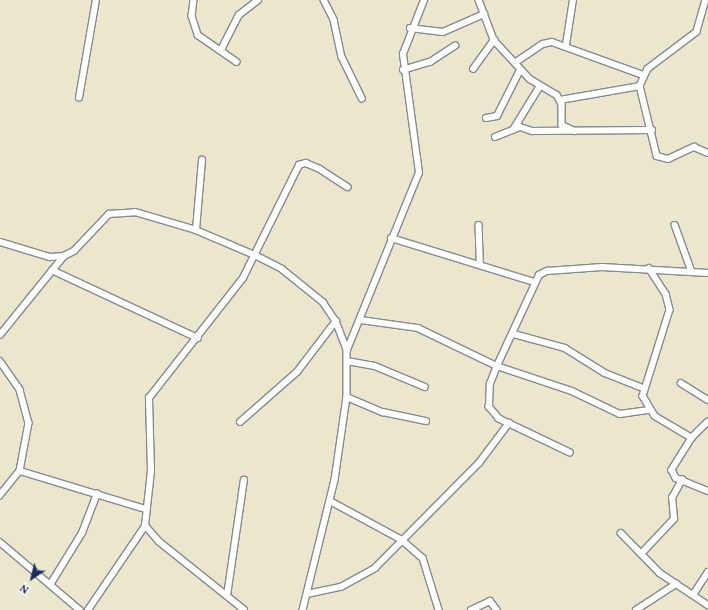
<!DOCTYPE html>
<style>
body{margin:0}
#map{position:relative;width:708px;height:610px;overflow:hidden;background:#ece7cc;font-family:Vollkorn,serif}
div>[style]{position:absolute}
.roads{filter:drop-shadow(1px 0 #848b95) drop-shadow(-1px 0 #848b95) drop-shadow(0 1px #848b95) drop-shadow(0 -1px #848b95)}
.street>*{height:5.5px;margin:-2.75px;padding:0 2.75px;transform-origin:2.75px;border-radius:2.75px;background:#fff}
span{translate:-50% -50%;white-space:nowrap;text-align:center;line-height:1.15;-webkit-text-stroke:4px #f6f6f2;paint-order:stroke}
.north{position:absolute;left:12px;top:558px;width:40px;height:40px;-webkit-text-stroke:3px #f6f6f2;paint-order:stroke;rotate:215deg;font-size:11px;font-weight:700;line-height:16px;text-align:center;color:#1b2f5e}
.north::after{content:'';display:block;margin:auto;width:14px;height:18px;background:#1b2f5e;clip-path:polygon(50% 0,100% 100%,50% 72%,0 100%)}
</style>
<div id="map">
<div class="roads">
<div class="street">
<div style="left:194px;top:0;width:16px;rotate:97deg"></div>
<div style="left:192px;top:16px;width:20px;rotate:72deg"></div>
<div style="left:198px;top:35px;width:47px;rotate:34.7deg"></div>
<div style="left:324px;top:0;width:22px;rotate:63deg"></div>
<div style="left:334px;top:20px;width:38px;rotate:78deg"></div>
<div style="left:342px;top:57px;width:46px;rotate:64deg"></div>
<div style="left:479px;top:0;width:43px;rotate:69.4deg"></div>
<div style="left:494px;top:40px;width:53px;rotate:47.3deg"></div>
<div style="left:530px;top:79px;width:31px;rotate:31deg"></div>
<div style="left:557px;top:95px;width:10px;rotate:61deg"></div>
<div style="left:562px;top:104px;width:21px;rotate:90deg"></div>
<div style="left:562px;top:125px;width:14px;rotate:25deg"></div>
<div style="left:706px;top:0;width:33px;rotate:106deg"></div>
<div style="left:697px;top:32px;width:61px;rotate:142.9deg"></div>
<div style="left:648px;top:69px;width:19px;rotate:115deg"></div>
<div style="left:640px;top:86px;width:72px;rotate:76.3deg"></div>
<div style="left:657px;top:156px;width:11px;rotate:15deg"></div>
<div style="left:668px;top:159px;width:29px;rotate:-25deg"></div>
<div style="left:694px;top:147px;width:15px;rotate:23deg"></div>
<div style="left:410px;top:28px;width:33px;rotate:7deg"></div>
<div style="left:443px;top:32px;width:45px;rotate:-23.7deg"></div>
<div style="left:566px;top:45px;width:46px;rotate:-81.2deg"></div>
<div style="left:221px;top:50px;width:39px;rotate:-63deg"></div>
<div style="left:239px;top:15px;width:24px;rotate:-38deg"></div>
<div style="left:516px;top:62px;width:32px;rotate:-34deg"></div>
<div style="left:543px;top:44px;width:9px;rotate:-13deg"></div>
<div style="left:552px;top:42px;width:97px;rotate:19.9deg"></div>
<div style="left:473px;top:69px;width:36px;rotate:-54deg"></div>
<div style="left:403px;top:70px;width:28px;rotate:-17deg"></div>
<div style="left:430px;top:62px;width:30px;rotate:-33deg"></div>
<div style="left:79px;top:98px;width:99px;rotate:-80.2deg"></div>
<div style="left:560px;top:100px;width:81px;rotate:-9.9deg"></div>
<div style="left:486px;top:118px;width:11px;rotate:-10deg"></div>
<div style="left:497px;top:116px;width:51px;rotate:-63.4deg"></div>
<div style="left:513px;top:130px;width:52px;rotate:-58.5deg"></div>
<div style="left:495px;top:137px;width:27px;rotate:-22deg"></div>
<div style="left:520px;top:127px;width:13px;rotate:18deg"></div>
<div style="left:532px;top:131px;width:120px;rotate:-0.5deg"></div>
<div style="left:479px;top:225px;width:38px;rotate:88deg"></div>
<div style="left:675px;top:225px;width:50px;rotate:70.1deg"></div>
<div style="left:196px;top:230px;width:70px;rotate:-85.1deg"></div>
<div style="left:391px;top:238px;width:150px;rotate:17.1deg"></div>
<div style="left:0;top:242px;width:52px;rotate:16.7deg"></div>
<div style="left:50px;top:257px;width:14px;rotate:-4deg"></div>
<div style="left:64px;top:256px;width:11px;rotate:-27deg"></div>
<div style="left:74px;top:251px;width:51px;rotate:-46.6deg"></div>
<div style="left:109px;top:214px;width:26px;rotate:-4deg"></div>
<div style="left:135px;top:212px;width:64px;rotate:16.4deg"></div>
<div style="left:196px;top:230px;width:66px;rotate:23.1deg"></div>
<div style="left:257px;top:256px;width:28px;rotate:27deg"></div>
<div style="left:282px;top:269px;width:53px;rotate:38.8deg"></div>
<div style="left:323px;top:302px;width:23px;rotate:56deg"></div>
<div style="left:336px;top:321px;width:31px;rotate:69deg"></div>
<div style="left:347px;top:350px;width:47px;rotate:90deg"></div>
<div style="left:347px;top:397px;width:84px;rotate:98.2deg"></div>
<div style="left:335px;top:480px;width:134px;rotate:103.8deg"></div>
<div style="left:649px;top:268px;width:31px;rotate:57deg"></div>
<div style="left:666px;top:294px;width:16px;rotate:76deg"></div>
<div style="left:670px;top:310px;width:90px;rotate:107.4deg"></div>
<div style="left:643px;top:396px;width:23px;rotate:59deg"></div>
<div style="left:655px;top:416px;width:43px;rotate:30.7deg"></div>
<div style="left:52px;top:270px;width:161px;rotate:25deg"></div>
<div style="left:361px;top:320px;width:58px;rotate:8deg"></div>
<div style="left:418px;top:328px;width:88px;rotate:25.7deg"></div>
<div style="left:497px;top:366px;width:79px;rotate:18.4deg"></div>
<div style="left:572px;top:391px;width:53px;rotate:25.6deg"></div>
<div style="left:620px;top:414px;width:29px;rotate:-8deg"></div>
<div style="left:514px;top:334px;width:53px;rotate:15.4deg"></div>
<div style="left:565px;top:348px;width:47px;rotate:32deg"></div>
<div style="left:605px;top:373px;width:41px;rotate:21.5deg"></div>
<div style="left:0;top:335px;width:102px;rotate:-51deg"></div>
<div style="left:347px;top:350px;width:191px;rotate:-67.9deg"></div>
<div style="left:419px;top:173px;width:120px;rotate:-97.7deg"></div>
<div style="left:403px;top:54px;width:58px;rotate:-68.7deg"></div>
<div style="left:0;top:361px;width:35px;rotate:55deg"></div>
<div style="left:20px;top:390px;width:34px;rotate:75deg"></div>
<div style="left:29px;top:423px;width:49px;rotate:100.6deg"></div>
<div style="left:20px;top:471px;width:32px;rotate:129deg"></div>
<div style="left:347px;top:361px;width:28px;rotate:10deg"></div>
<div style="left:375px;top:366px;width:54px;rotate:22.8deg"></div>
<div style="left:681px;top:383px;width:32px;rotate:32deg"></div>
<div style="left:347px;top:397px;width:39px;rotate:23deg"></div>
<div style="left:383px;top:412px;width:44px;rotate:11.8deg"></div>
<div style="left:240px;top:422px;width:76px;rotate:-41.3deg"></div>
<div style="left:297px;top:372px;width:64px;rotate:-52.6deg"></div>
<div style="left:708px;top:422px;width:23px;rotate:135deg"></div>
<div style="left:692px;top:438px;width:38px;rotate:122deg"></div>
<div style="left:672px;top:470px;width:9px;rotate:63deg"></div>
<div style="left:676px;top:478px;width:35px;rotate:22deg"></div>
<div style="left:570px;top:453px;width:79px;rotate:-154.4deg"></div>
<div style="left:499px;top:419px;width:16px;rotate:-130deg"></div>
<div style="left:489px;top:407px;width:23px;rotate:-88deg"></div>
<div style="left:490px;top:384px;width:19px;rotate:-69deg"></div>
<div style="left:497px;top:366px;width:100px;rotate:-65.2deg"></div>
<div style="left:539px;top:275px;width:9px;rotate:-27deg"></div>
<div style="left:547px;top:271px;width:55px;rotate:-4.2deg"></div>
<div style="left:602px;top:267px;width:106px;rotate:3.2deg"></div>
<div style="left:20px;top:471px;width:132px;rotate:16.8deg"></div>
<div style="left:330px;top:501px;width:82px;rotate:28.4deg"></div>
<div style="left:402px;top:540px;width:28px;rotate:41deg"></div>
<div style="left:423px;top:558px;width:54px;rotate:72.9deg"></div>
<div style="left:621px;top:533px;width:56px;rotate:45.7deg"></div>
<div style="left:660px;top:573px;width:58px;rotate:33.7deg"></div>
<div style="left:0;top:542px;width:105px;rotate:40.4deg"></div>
<div style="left:641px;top:554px;width:48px;rotate:-46.7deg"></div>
<div style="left:674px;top:519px;width:21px;rotate:-95deg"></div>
<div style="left:672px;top:498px;width:21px;rotate:-61deg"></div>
<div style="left:50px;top:585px;width:61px;rotate:-58.4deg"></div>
<div style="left:82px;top:533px;width:42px;rotate:-69deg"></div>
<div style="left:307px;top:594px;width:35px;rotate:-12deg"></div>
<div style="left:341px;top:587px;width:39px;rotate:-29deg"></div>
<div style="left:375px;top:568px;width:148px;rotate:-45.3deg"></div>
<div style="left:479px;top:463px;width:50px;rotate:-53.1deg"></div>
<div style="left:693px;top:595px;width:27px;rotate:-57deg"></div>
<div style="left:227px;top:596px;width:117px;rotate:-81.7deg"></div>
<div style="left:88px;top:610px;width:102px;rotate:-55.8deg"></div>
<div style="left:244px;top:610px;width:109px;rotate:-141.3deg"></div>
<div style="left:159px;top:542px;width:21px;rotate:-131deg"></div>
<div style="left:145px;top:526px;width:55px;rotate:-83.8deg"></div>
<div style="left:151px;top:471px;width:73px;rotate:-91.6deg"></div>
<div style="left:149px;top:398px;width:152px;rotate:-51.9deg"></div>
<div style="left:243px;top:278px;width:126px;rotate:-63.6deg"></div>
<div style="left:299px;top:165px;width:7px;rotate:-16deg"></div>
<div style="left:306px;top:163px;width:15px;rotate:23deg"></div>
<div style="left:320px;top:169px;width:33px;rotate:33deg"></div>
<div style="left:471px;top:610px;width:21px;rotate:-25deg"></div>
<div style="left:490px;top:601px;width:11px;rotate:52deg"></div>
<div style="left:636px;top:610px;width:48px;rotate:-33deg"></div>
</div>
</div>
<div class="north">N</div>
</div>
